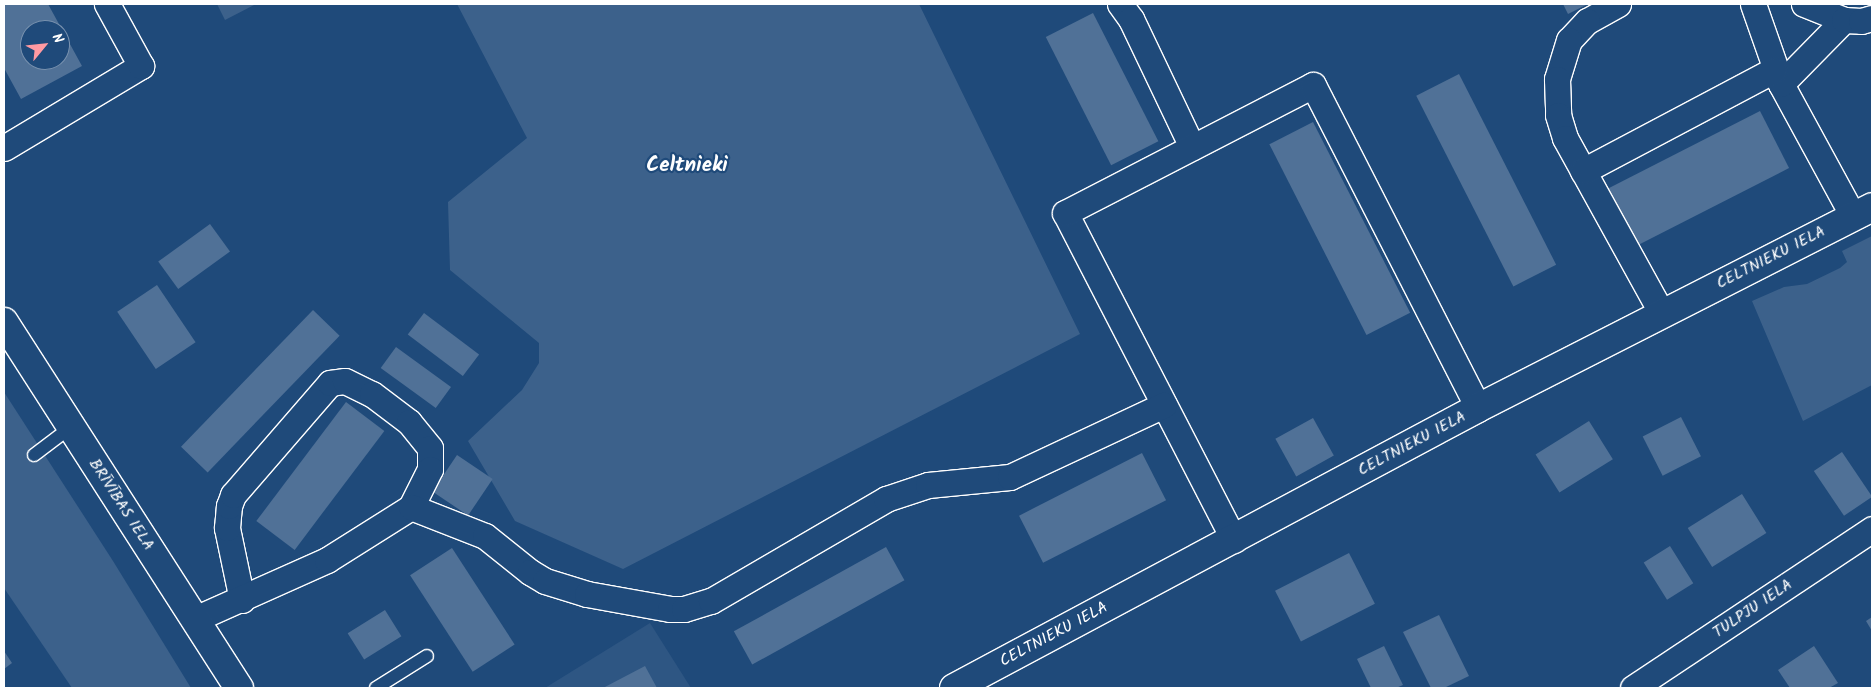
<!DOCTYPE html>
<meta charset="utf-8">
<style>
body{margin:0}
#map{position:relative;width:1876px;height:692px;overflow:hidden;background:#1f4a7a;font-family:Kalam,sans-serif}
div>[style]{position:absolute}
.built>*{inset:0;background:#2e5683}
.green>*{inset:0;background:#3c618b}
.building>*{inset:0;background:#507197;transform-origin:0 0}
.roads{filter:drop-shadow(1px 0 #fff) drop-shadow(-1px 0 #fff) drop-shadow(0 1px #fff) drop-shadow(0 -1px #fff)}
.service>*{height:12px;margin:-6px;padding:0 6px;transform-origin:6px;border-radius:6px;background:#1f4a7a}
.minor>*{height:25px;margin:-12.5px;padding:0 12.5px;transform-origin:12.5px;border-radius:12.5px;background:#1f4a7a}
.tertiary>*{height:28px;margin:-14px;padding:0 14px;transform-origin:14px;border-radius:14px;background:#1f4a7a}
.secondary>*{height:28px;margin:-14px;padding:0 14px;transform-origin:14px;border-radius:14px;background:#1f4a7a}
span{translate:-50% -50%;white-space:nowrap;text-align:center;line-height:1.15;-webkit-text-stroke:4.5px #1f4a7a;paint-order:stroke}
.street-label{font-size:16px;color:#fff}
.district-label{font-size:21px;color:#fff;font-weight:700}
.frame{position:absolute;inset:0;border:5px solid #fff;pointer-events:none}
.north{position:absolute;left:20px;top:20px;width:50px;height:50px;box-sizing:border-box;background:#1f4a7a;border:1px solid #7992af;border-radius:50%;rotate:62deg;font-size:14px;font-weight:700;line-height:20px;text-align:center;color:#fff}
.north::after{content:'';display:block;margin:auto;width:18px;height:22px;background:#ff9aa2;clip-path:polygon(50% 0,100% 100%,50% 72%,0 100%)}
</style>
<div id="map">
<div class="built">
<div style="clip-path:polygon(650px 623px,691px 688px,545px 688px)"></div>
</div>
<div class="green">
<div style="clip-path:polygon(217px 4px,256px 4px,225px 20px)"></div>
<div style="clip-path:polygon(457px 4px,919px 4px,1080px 334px,623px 569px,515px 521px,468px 441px,522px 390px,539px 363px,539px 343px,450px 270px,448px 202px,527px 138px)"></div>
<div style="clip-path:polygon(1872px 236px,1872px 385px,1803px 421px,1752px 301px,1784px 287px,1807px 284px,1840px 268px,1847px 262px,1842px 251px)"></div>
<div style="clip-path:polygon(4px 392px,113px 561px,191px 688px,72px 688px,4px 588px)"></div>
</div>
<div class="building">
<div style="clip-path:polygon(evenodd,4px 4px,48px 4px,82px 66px,21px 99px,4px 68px,4px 4px,30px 30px,60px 30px,60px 60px,30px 60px,30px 30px)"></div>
<div style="clip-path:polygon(1563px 4px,1588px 4px,1568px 14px)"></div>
<div style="left:1093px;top:13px;width:144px;height:53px;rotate:63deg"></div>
<div style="left:1459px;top:74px;width:214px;height:48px;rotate:63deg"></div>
<div style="left:1760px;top:111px;width:64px;height:171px;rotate:63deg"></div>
<div style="left:1313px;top:122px;width:214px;height:49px;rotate:63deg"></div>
<div style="left:210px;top:224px;width:34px;height:64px;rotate:54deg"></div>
<div style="left:157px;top:285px;width:69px;height:48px;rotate:56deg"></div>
<div style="left:313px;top:310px;width:37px;height:190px;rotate:44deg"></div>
<div style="left:424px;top:313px;width:69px;height:27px;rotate:37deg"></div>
<div style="left:396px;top:347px;width:68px;height:26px;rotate:36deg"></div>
<div style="left:346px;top:402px;width:48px;height:149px;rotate:37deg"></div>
<div style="left:1681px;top:417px;width:44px;height:43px;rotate:63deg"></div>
<div style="left:1313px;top:418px;width:43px;height:43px;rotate:61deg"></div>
<div style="left:1589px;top:421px;width:45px;height:63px;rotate:58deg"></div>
<div style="left:1842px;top:452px;width:54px;height:34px;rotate:56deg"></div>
<div style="left:1142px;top:453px;width:53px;height:138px;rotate:63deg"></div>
<div style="left:457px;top:455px;width:43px;height:44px;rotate:34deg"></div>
<div style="left:1742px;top:494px;width:46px;height:64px;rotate:58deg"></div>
<div style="left:1670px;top:546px;width:44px;height:31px;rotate:58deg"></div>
<div style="left:886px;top:547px;width:38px;height:174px;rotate:61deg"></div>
<div style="left:452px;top:548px;width:115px;height:50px;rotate:57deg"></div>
<div style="left:1349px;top:553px;width:57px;height:83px;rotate:63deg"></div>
<div style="left:385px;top:610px;width:31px;height:44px;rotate:58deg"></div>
<div style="clip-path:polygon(1439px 615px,1469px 676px,1444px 688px,1431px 688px,1403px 632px)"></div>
<div style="clip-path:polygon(1872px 617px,1872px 631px,1866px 621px)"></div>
<div style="clip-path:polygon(1384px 646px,1403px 685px,1396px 688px,1371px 688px,1357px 659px)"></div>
<div style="clip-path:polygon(1814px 646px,1838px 683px,1829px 688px,1790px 688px,1778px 670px)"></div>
<div style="clip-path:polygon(4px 651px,12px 663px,4px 669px)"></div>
<div style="clip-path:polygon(645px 666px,657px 688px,603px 688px)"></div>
</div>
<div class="roads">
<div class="service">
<div style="left:34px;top:455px;width:46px;rotate:-37.1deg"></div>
<div style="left:376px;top:688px;width:60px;rotate:-32.1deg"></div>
</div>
<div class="minor">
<div style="left:1120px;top:4px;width:19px;rotate:54deg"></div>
<div style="left:1131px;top:19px;width:142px;rotate:64.5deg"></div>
<div style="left:1618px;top:4px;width:35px;rotate:151deg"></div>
<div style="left:1587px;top:21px;width:26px;rotate:133deg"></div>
<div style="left:1569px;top:40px;width:41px;rotate:107.1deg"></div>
<div style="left:1557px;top:79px;width:36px;rotate:88deg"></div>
<div style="left:1558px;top:115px;width:24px;rotate:73deg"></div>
<div style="left:1565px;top:138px;width:201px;rotate:61.1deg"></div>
<div style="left:1753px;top:4px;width:85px;rotate:70.7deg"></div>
<div style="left:1781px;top:84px;width:150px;rotate:61.4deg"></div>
<div style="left:1804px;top:4px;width:43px;rotate:21.8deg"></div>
<div style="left:1781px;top:84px;width:90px;rotate:-45.5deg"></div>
<div style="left:1844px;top:20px;width:17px;rotate:3deg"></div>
<div style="left:1861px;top:21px;width:11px;rotate:-15deg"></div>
<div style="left:4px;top:148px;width:160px;rotate:-30.9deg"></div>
<div style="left:141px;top:66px;width:71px;rotate:-118.7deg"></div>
<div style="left:1583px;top:171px;width:216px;rotate:-27.9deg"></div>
<div style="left:1234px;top:540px;width:368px;rotate:-117.3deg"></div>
<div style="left:1065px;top:213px;width:279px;rotate:-27.3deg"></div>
<div style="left:1313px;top:85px;width:363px;rotate:62.9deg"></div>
<div style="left:242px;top:600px;width:74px;rotate:-101.8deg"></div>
<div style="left:227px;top:528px;width:22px;rotate:-85deg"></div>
<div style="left:229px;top:506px;width:12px;rotate:-70deg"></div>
<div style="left:233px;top:495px;width:148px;rotate:-49.1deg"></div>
<div style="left:330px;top:383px;width:15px;rotate:-8deg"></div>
<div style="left:345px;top:381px;width:30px;rotate:26deg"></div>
<div style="left:372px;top:394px;width:46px;rotate:37.1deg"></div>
<div style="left:409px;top:422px;width:33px;rotate:51deg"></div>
<div style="left:430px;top:448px;width:21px;rotate:90deg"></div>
<div style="left:430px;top:469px;width:42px;rotate:116.6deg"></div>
<div style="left:195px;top:619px;width:145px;rotate:-24.1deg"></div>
<div style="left:327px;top:560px;width:99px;rotate:-32.2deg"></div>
<div style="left:411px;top:507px;width:79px;rotate:21.4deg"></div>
<div style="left:485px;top:536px;width:58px;rotate:38.7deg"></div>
<div style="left:530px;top:572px;width:17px;rotate:31deg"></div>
<div style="left:545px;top:581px;width:44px;rotate:17.2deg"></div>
<div style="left:587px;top:594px;width:84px;rotate:10.2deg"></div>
<div style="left:670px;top:609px;width:14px"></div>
<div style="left:684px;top:609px;width:28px;rotate:-17deg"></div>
<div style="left:711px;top:601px;width:203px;rotate:-30.2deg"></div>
<div style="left:886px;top:499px;width:44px;rotate:-18.4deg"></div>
<div style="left:928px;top:485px;width:82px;rotate:-5.6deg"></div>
<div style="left:1010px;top:477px;width:170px;rotate:-25.1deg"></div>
<div style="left:1633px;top:688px;width:287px;rotate:-33.6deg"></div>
</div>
<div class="tertiary">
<div style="left:954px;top:688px;width:594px;rotate:-28.12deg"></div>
<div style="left:1478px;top:408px;width:442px;rotate:-27deg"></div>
</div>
<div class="secondary">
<div style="left:4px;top:322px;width:435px;rotate:57.3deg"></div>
</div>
</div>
<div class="street-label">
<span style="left:1771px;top:258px;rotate:-27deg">CELTNIEKU IELA</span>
<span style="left:1412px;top:444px;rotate:-28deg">CELTNIEKU IELA</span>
<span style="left:121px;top:505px;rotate:57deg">BRĪVĪBAS IELA</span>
<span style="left:1753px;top:609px;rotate:-34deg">TULPJU IELA</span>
<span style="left:1054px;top:635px;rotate:-28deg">CELTNIEKU IELA</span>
</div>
<div class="district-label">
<span style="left:687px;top:166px">Celtnieki</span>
</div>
<div class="frame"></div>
<div class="north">N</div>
</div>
